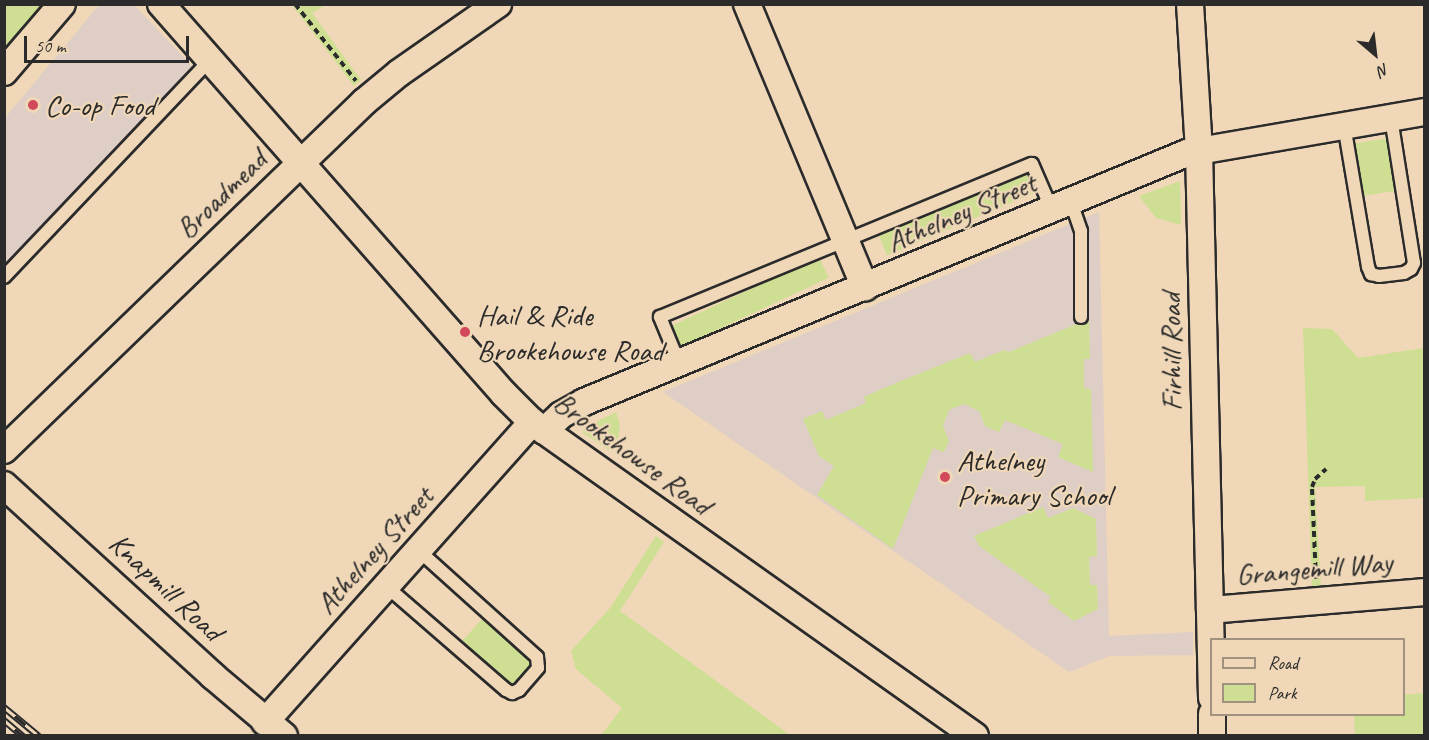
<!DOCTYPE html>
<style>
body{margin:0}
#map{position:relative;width:1429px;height:740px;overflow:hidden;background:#efd7b7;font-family:Caveat,sans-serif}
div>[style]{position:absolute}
.built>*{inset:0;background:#dfcec6}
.green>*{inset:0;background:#cedf93;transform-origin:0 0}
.path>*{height:4px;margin-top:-2px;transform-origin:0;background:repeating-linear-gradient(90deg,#2b2b2b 0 6px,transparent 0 10.5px)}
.roads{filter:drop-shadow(2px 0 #2b2b2b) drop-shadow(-2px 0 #2b2b2b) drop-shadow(0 2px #2b2b2b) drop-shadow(0 -2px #2b2b2b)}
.service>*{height:12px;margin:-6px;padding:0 6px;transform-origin:6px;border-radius:6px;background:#efd7b7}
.minor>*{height:26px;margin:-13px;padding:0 13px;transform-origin:13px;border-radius:13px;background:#efd7b7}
.rail>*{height:7px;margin-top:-3.5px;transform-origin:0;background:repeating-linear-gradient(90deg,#efd7b7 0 14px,#2b2b2b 0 28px);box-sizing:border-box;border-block:2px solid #2b2b2b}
.dots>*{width:16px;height:16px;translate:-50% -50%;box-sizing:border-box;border:3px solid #efd7b7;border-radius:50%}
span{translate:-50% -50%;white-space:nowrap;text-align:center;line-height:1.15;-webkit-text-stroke:4.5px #efd7b7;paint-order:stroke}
.poi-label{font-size:30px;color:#2b2b2b}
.left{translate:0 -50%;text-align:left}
.street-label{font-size:30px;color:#2b2b2b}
.frame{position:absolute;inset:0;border:6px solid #2b2b2b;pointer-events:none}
.legend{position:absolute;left:1210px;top:638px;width:195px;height:78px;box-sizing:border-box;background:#efd7b7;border:2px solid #a1927f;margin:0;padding:8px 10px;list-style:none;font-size:18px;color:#2b2b2b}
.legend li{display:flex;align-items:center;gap:12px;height:30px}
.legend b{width:30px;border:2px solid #a1927f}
.north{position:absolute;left:1345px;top:24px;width:60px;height:60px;-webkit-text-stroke:4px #efd7b7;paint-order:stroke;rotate:152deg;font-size:16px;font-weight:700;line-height:24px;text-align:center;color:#2b2b2b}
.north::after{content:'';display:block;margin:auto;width:21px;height:27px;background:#2b2b2b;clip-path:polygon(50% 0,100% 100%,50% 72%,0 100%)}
.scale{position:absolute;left:24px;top:36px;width:165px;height:27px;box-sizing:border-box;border:3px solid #2b2b2b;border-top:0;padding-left:8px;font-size:18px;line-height:21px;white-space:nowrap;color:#2b2b2b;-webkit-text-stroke:4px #efd7b7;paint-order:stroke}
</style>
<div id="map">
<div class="built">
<div style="clip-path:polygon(100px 4px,134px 5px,192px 66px,5px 265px,5px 118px)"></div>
<div style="clip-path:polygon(1099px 212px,1109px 636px,1193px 632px,1193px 655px,1109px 656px,1069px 672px,663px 392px)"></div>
</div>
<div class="green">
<div style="clip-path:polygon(5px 5px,49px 5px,5px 56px)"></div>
<div style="clip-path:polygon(292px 5px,325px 5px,312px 13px,361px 80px,354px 86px)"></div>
<div style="left:1390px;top:138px;width:53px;height:38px;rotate:81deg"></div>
<div style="left:1029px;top:170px;width:23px;height:164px;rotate:67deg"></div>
<div style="clip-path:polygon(1180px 181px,1181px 225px,1156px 218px,1139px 196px)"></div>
<div style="left:819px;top:257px;width:23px;height:168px;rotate:65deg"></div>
<div style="clip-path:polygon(1089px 319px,1090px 359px,1084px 359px,1084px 388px,1091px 389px,1093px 472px,1058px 457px,1063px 444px,1005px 420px,999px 432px,985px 426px,979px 411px,964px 404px,949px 410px,943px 426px,949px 441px,944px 452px,933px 448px,893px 549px,817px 495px,834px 466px,819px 456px,803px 419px,822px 411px,826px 420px,866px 403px,864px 397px,879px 390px,970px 353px,975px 362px,1004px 350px,1009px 352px)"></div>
<div style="clip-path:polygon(1303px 328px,1332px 329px,1358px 358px,1424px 348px,1424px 498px,1365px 501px,1365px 486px,1315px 487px,1321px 588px,1312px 589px)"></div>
<div style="clip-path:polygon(616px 412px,620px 425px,618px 439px,609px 450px,583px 433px,584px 428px)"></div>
<div style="clip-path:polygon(1043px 507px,1048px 518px,1073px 508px,1096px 519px,1097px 556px,1089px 557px,1090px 585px,1097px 585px,1098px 609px,1074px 621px,1048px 602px,1051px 597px,979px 546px,974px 536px)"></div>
<div style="clip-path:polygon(656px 536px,664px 542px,620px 611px,790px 735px,601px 735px,622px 708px,576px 669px,571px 651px,610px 608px)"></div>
<div style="clip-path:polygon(485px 616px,533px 659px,534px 667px,517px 687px,508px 686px,460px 643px)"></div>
<div style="clip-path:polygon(1424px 693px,1424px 735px,1355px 735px,1354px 715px,1404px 714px,1404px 695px)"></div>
</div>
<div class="path">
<div style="left:295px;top:4px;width:98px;rotate:51.6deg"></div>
<div style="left:1316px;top:579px;width:92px;rotate:-92.5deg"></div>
<div style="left:1312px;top:487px;width:9px;rotate:-69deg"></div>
<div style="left:1315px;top:479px;width:15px;rotate:-42deg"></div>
</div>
<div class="roads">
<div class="service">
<div style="left:1344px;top:125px;width:144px;rotate:80.4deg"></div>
<div style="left:1368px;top:267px;width:8px;rotate:67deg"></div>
<div style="left:1371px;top:274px;width:8px;rotate:14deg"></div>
<div style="left:1379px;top:276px;width:25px;rotate:-7deg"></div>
<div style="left:1404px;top:273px;width:8px;rotate:-30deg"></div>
<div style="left:1411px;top:269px;width:7px;rotate:-63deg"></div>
<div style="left:1414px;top:263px;width:148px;rotate:-99deg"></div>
<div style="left:1071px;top:202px;width:31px;rotate:71deg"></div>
<div style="left:1081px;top:231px;width:86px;rotate:90deg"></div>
<div style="left:4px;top:277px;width:299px;rotate:-46.5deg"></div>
<div style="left:679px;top:363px;width:50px;rotate:-112.4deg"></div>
<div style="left:660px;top:317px;width:402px;rotate:-22.4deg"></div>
<div style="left:1032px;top:164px;width:50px;rotate:66.5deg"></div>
<div style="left:386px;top:586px;width:159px;rotate:40.9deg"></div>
<div style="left:506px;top:690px;width:7px;rotate:27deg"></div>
<div style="left:512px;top:693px;width:8px;rotate:-23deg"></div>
<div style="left:519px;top:690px;width:29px;rotate:-49deg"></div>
<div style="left:538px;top:668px;width:11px;rotate:-95deg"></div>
<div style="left:537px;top:657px;width:160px;rotate:-138deg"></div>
</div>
<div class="minor">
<div style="left:161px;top:4px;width:519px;rotate:48.67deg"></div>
<div style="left:504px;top:394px;width:40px;rotate:45deg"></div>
<div style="left:532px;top:422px;width:543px;rotate:35.33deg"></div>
<div style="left:747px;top:4px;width:307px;rotate:67.4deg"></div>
<div style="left:1190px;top:4px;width:146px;rotate:86.5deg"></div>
<div style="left:1199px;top:150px;width:548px;rotate:88.64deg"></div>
<div style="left:4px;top:72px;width:89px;rotate:-49.5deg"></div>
<div style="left:544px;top:431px;width:23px;rotate:-43deg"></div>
<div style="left:561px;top:415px;width:26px;rotate:-29deg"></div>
<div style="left:584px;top:402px;width:652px;rotate:-22.44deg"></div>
<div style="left:1187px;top:153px;width:241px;rotate:-9.8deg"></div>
<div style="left:4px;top:450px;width:501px;rotate:-44.03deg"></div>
<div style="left:364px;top:102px;width:45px;rotate:-39.6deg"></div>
<div style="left:399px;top:73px;width:121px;rotate:-34.9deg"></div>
<div style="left:4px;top:485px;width:283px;rotate:42.4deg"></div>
<div style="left:213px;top:676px;width:93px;rotate:40.2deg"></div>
<div style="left:1210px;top:610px;width:215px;rotate:-4.8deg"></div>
<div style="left:1212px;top:714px;width:22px;rotate:90deg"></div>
<div style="left:265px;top:722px;width:402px;rotate:-48.3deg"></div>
</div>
</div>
<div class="rail">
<div style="left:4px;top:707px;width:45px;rotate:39.6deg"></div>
<div style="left:4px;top:720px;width:25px;rotate:40deg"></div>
</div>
<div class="dots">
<div style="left:33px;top:105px;background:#d1495b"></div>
<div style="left:465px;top:332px;background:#d1495b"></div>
<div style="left:945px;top:477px;background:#d1495b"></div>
</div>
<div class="poi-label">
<span class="left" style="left:45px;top:105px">Co-op Food</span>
<span class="left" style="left:477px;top:332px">Hail &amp; Ride<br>Brookehowse Road</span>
<span class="left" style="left:957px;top:477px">Athelney<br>Primary School</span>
</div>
<div class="street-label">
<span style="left:221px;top:194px;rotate:-44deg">Broadmead</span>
<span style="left:961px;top:212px;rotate:-23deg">Athelney Street</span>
<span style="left:1171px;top:352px;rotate:-91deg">Firhill Road</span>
<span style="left:633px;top:453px;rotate:36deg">Brookehowse Road</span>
<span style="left:374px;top:550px;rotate:-48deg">Athelney Street</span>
<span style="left:1314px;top:568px;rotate:-5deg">Grangemill Way</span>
<span style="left:166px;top:587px;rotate:43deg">Knapmill Road</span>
</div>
<div class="frame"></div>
<ul class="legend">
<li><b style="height:8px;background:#efd7b7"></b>Road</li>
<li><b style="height:16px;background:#cedf93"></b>Park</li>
</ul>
<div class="north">N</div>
<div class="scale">50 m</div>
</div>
